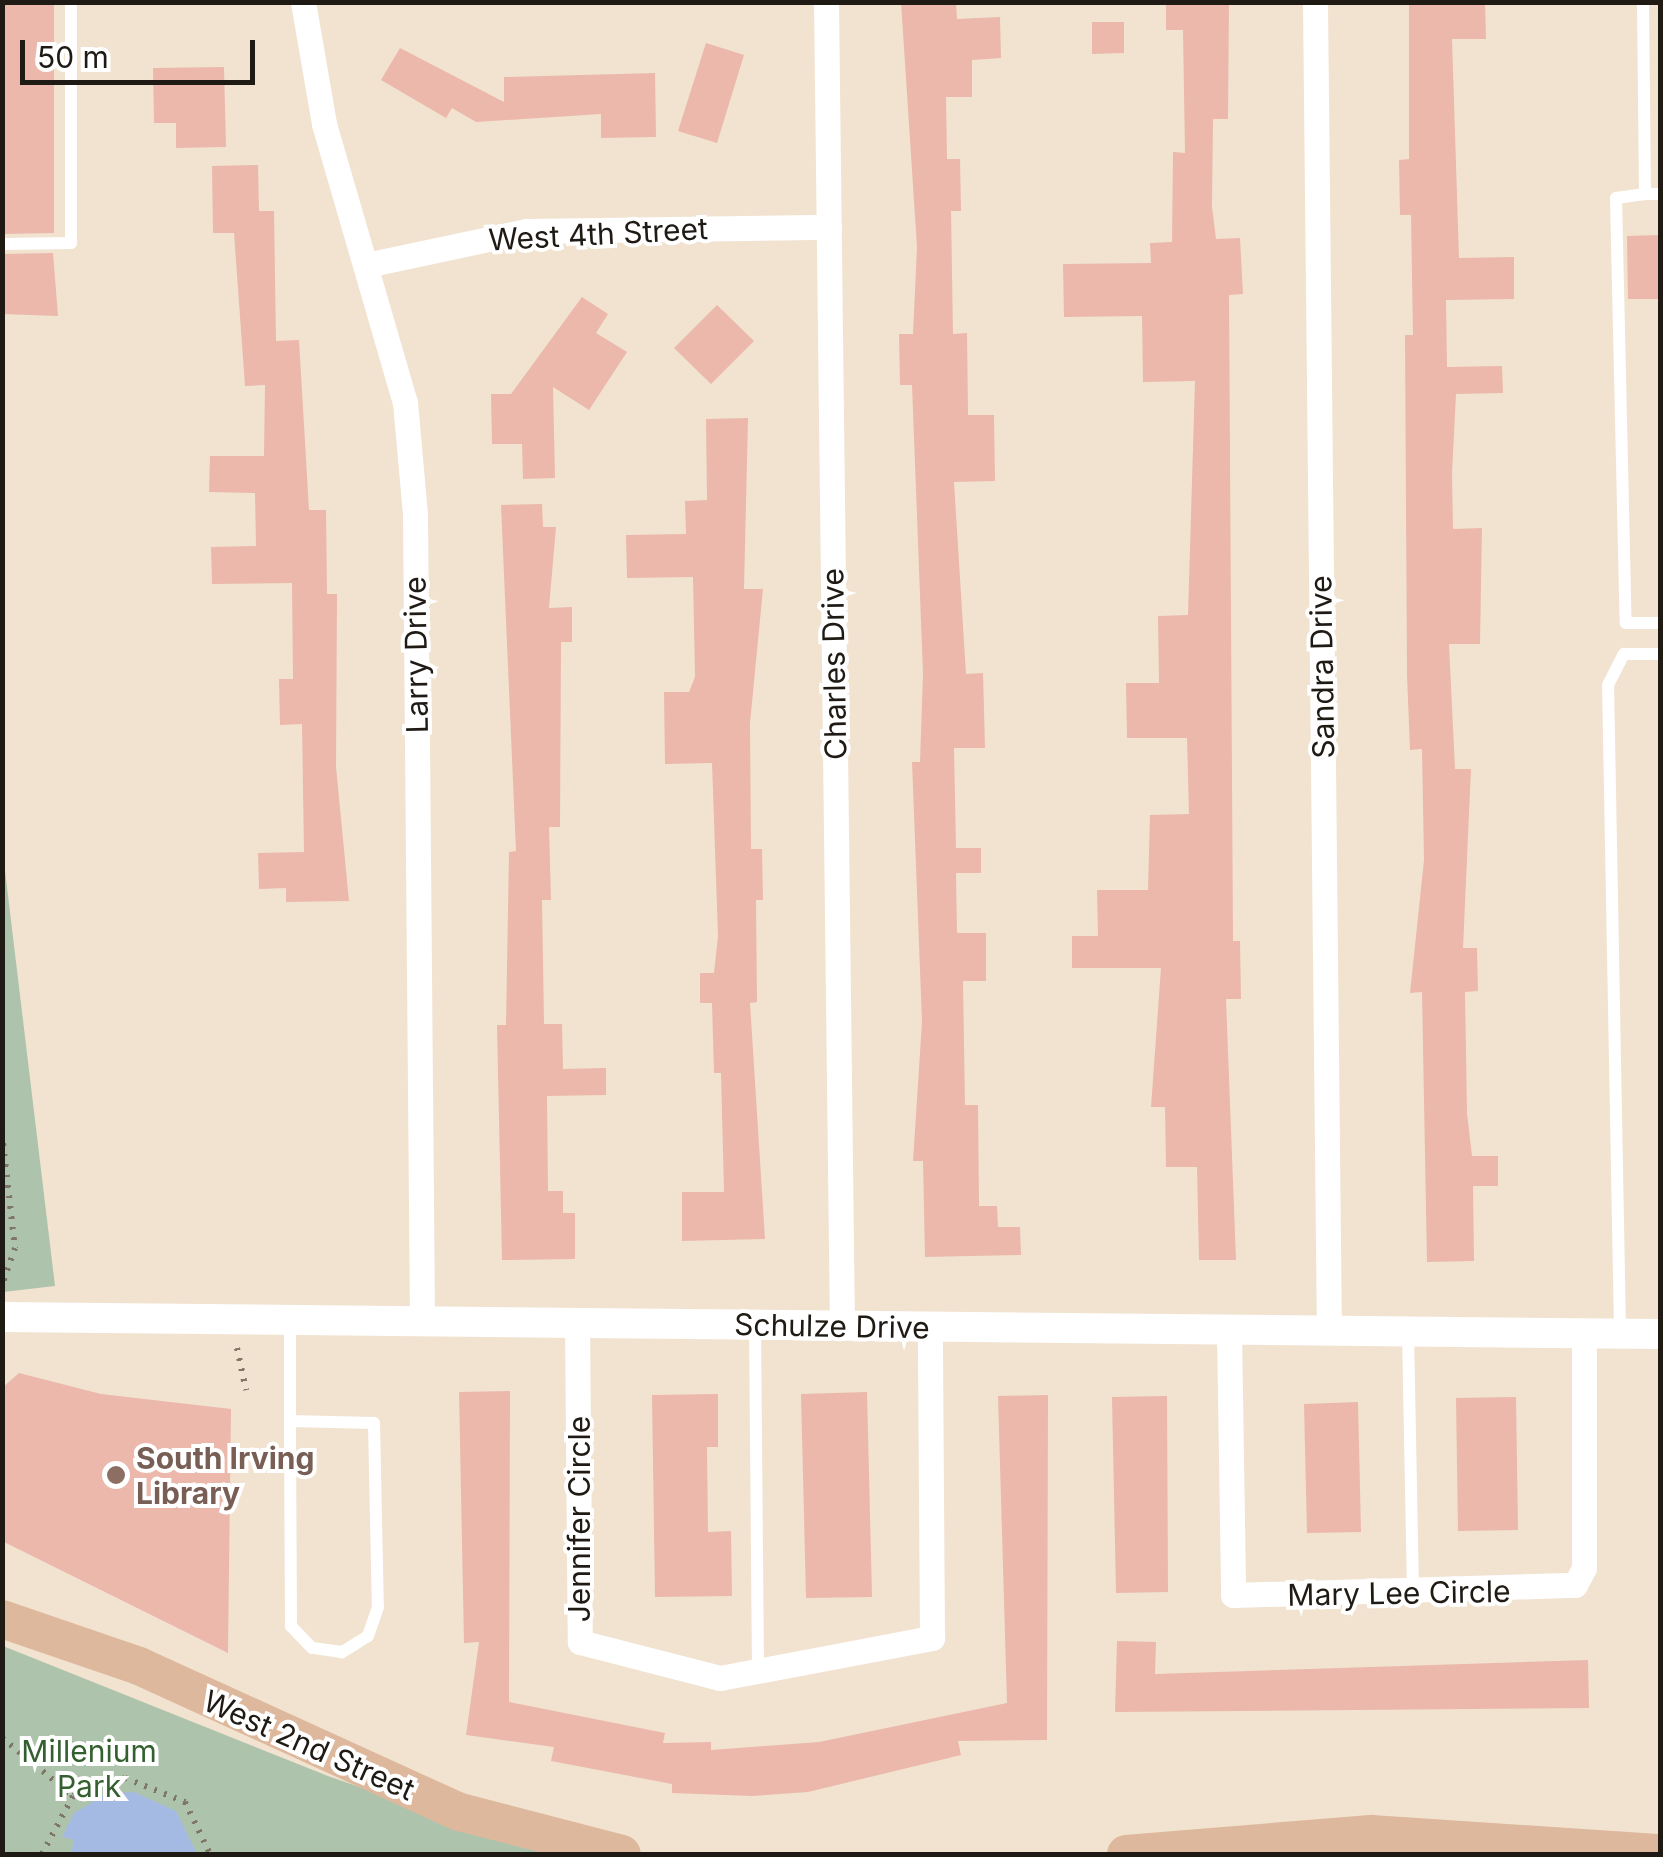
<!DOCTYPE html>
<html>
<head>
<meta charset="utf-8">
<style>
  body { margin:0 }
  #map { position:relative; width:1663px; height:1857px; overflow:hidden; background:#f1e3d0; font-family:Inter,sans-serif }
  div>[style] { position:absolute }
  [style*='--x'] { left:calc(var(--x)*1px); top:calc(var(--y)*1px); width:calc(var(--w)*1px); rotate:calc(var(--a)*1deg) }
  .green>* { inset:0; background:#aec3ab }
  .water>* { inset:0; background:#a4bae2 }
  .building>* { inset:0; background:#ebb8ab }
  .path>* { height:6px; margin-top:-3px; transform-origin:0; background:repeating-linear-gradient(90deg,#7f766a 0 2.5px,transparent 0 10.5px) }
  .service>* { height:12px; margin:-6px; padding:0 6px; transform-origin:6px; border-radius:6px; background:#fff }
  .minor>* { height:25px; margin:-12.5px; padding:0 12.5px; transform-origin:12.5px; border-radius:12.5px; background:#fff }
  .tertiary>* { height:30px; margin:-15px; padding:0 15px; transform-origin:15px; border-radius:15px; background:#fff }
  .primary>* { height:38px; margin:-19px; padding:0 19px; transform-origin:19px; border-radius:19px; background:#deb89d }
  .dots>* { width:28px; height:28px; translate:-50% -50%; box-sizing:border-box; border:5px solid #fff; border-radius:50% }
  span { translate:-50% -50%; white-space:nowrap; text-align:center; line-height:1.15; -webkit-text-stroke:8px #fff; paint-order:stroke }
  .street-label { font-size:30px; color:#1f1a14 }
  .education-label { font-size:30px; color:#785e54; font-weight:700 }
  .left { translate:0 -50%; text-align:left }
  .park-label { font-size:30px; color:#34602f }
  .frame { position:absolute; inset:0; border:5px solid #1f1a14; pointer-events:none }
  .scale { position:absolute; left:20px; top:40px; width:235px; height:45px; box-sizing:border-box; border:5px solid #1f1a14; border-top:0; padding-left:12px; font-size:30px; line-height:35px; white-space:nowrap; color:#1f1a14; -webkit-text-stroke:8px #fff; paint-order:stroke }
</style>
</head>
<body>
<div id="map">
  <div class="green">
    <i style="clip-path:polygon(3px 854px,55px 1286px,3px 1292px,2px 1292px)"></i>
    <i style="clip-path:polygon(3px 1646px,328px 1776px,551px 1854px,3px 1854px)"></i>
  </div>
  <div class="water">
    <i style="clip-path:polygon(134px 1792px,176px 1811px,197px 1854px,70px 1854px,74px 1840px,62px 1837px,74px 1813px,106px 1794px)"></i>
  </div>
  <div class="building">
    <i style="clip-path:polygon(2px 2px,54px 2px,54px 233px,2px 234px)"></i>
    <i style="clip-path:polygon(901px 2px,956px 2px,957px 19px,1000px 17px,1001px 58px,972px 60px,972px 97px,946px 97px,947px 159px,960px 159px,961px 211px,951px 211px,953px 334px,967px 333px,968px 415px,994px 415px,995px 481px,954px 482px,966px 674px,983px 673px,985px 748px,954px 748px,956px 848px,981px 848px,981px 873px,956px 873px,957px 933px,986px 933px,986px 981px,963px 981px,965px 1105px,978px 1105px,979px 1206px,997px 1206px,998px 1227px,1020px 1227px,1021px 1255px,925px 1257px,923px 1161px,913px 1161px,922px 1022px,912px 762px,920px 762px,923px 674px,912px 385px,900px 385px,899px 334px,913px 334px,917px 247px)"></i>
    <i style="clip-path:polygon(1166px 2px,1229px 2px,1228px 119px,1213px 119px,1212px 207px,1216px 239px,1240px 238px,1243px 294px,1229px 295px,1233px 941px,1240px 941px,1241px 999px,1226px 999px,1236px 1260px,1199px 1260px,1197px 1167px,1166px 1167px,1165px 1107px,1151px 1107px,1161px 968px,1072px 968px,1072px 936px,1098px 936px,1097px 890px,1148px 890px,1150px 815px,1189px 814px,1187px 738px,1127px 738px,1126px 683px,1159px 683px,1158px 616px,1188px 615px,1195px 381px,1143px 382px,1142px 316px,1064px 317px,1063px 264px,1151px 263px,1150px 243px,1172px 242px,1173px 152px,1185px 153px,1183px 30px,1166px 30px)"></i>
    <i style="clip-path:polygon(1409px 2px,1485px 2px,1486px 39px,1452px 39px,1459px 258px,1514px 257px,1514px 299px,1446px 300px,1447px 367px,1502px 366px,1503px 393px,1456px 394px,1452px 473px,1453px 529px,1482px 528px,1480px 644px,1449px 644px,1455px 769px,1471px 769px,1463px 948px,1477px 948px,1478px 991px,1465px 992px,1467px 1113px,1472px 1156px,1498px 1156px,1498px 1186px,1473px 1186px,1474px 1261px,1427px 1262px,1422px 992px,1410px 993px,1424px 860px,1422px 749px,1410px 750px,1407px 675px,1405px 335px,1413px 335px,1411px 215px,1400px 215px,1399px 160px,1409px 159px)"></i>
    <i style="clip-path:polygon(1092px 22px,1124px 22px,1124px 53px,1092px 54px)"></i>
    <i style="clip-path:polygon(706px 43px,744px 55px,717px 143px,678px 131px)"></i>
    <i style="clip-path:polygon(400px 48px,504px 102px,504px 77px,655px 73px,656px 137px,601px 138px,601px 114px,476px 122px,452px 108px,446px 118px,381px 80px)"></i>
    <i style="clip-path:polygon(224px 67px,226px 147px,176px 148px,176px 123px,154px 123px,153px 68px)"></i>
    <i style="clip-path:polygon(258px 165px,259px 211px,274px 211px,276px 341px,299px 340px,309px 510px,326px 510px,327px 594px,337px 594px,336px 767px,349px 901px,286px 902px,286px 888px,259px 889px,258px 853px,304px 852px,302px 724px,280px 725px,279px 679px,293px 679px,292px 583px,212px 584px,211px 547px,256px 546px,255px 493px,209px 492px,210px 456px,264px 456px,265px 385px,245px 386px,234px 233px,213px 233px,212px 166px)"></i>
    <i style="clip-path:polygon(1660px 235px,1660px 299px,1628px 299px,1627px 236px)"></i>
    <i style="clip-path:polygon(53px 253px,58px 316px,2px 314px,2px 254px)"></i>
    <i style="clip-path:polygon(582px 297px,608px 314px,596px 333px,627px 352px,589px 410px,553px 387px,555px 478px,523px 479px,522px 444px,492px 444px,491px 394px,511px 394px)"></i>
    <i style="clip-path:polygon(717px 305px,754px 341px,711px 384px,674px 348px)"></i>
    <i style="clip-path:polygon(748px 418px,744px 589px,763px 589px,750px 723px,751px 849px,762px 849px,763px 900px,756px 900px,757px 1002px,750px 1003px,765px 1239px,682px 1241px,682px 1192px,724px 1192px,721px 1073px,714px 1073px,712px 1003px,700px 1003px,700px 973px,714px 973px,718px 936px,712px 763px,665px 764px,664px 692px,689px 692px,695px 677px,693px 577px,627px 578px,626px 535px,686px 534px,685px 501px,707px 500px,706px 419px)"></i>
    <i style="clip-path:polygon(542px 504px,543px 527px,556px 527px,549px 608px,572px 607px,572px 642px,561px 642px,560px 827px,549px 827px,551px 900px,542px 900px,544px 1024px,562px 1024px,563px 1069px,606px 1068px,606px 1095px,547px 1096px,548px 1191px,563px 1191px,563px 1213px,575px 1213px,575px 1259px,502px 1260px,497px 1025px,506px 1025px,509px 852px,516px 851px,501px 505px)"></i>
    <i style="clip-path:polygon(19px 1373px,101px 1394px,231px 1409px,228px 1653px,2px 1541px,2px 1388px)"></i>
    <i style="clip-path:polygon(510px 1391px,509px 1702px,665px 1733px,663px 1743px,711px 1742px,711px 1750px,819px 1742px,1007px 1703px,998px 1396px,1048px 1395px,1047px 1740px,958px 1741px,961px 1755px,808px 1792px,752px 1796px,672px 1793px,672px 1784px,551px 1761px,554px 1747px,466px 1735px,479px 1642px,464px 1643px,459px 1392px)"></i>
    <i style="clip-path:polygon(867px 1392px,872px 1597px,806px 1598px,801px 1394px)"></i>
    <i style="clip-path:polygon(718px 1394px,718px 1447px,707px 1447px,708px 1532px,731px 1531px,732px 1596px,655px 1597px,652px 1395px)"></i>
    <i style="clip-path:polygon(1167px 1396px,1168px 1592px,1116px 1593px,1112px 1397px)"></i>
    <i style="clip-path:polygon(1516px 1397px,1518px 1530px,1458px 1531px,1456px 1398px)"></i>
    <i style="clip-path:polygon(1358px 1402px,1361px 1532px,1307px 1533px,1304px 1404px)"></i>
    <i style="clip-path:polygon(1117px 1641px,1156px 1642px,1155px 1674px,1588px 1660px,1589px 1708px,1115px 1712px)"></i>
  </div>
  <div class="path">
    <i style="--x:2;--y:1133;--w:116;--a:83.6"></i>
    <i style="--x:15;--y:1248;--w:39;--a:109"></i>
    <i style="--x:237;--y:1348;--w:43;--a:77.9"></i>
    <i style="--x:2;--y:1738;--w:92;--a:39.2"></i>
    <i style="--x:42;--y:1854;--w:66;--a:-61.9"></i>
    <i style="--x:73;--y:1796;--w:55;--a:-19.1"></i>
    <i style="--x:125;--y:1778;--w:65;--a:21.8"></i>
    <i style="--x:185;--y:1802;--w:58;--a:64.3"></i>
  </div>
  <div class="service">
    <i style="--x:1643;--y:2;--w:192;--a:89.4"></i>
    <i style="--x:1645;--y:194;--w:15;--a:0"></i>
    <i style="--x:1645;--y:194;--w:29;--a:172"></i>
    <i style="--x:1616;--y:198;--w:425;--a:88.7"></i>
    <i style="--x:1626;--y:623;--w:34;--a:0"></i>
    <i style="--x:2;--y:244;--w:69;--a:-0.8"></i>
    <i style="--x:71;--y:243;--w:241;--a:-90"></i>
    <i style="--x:755;--y:1325;--w:348;--a:89.5"></i>
    <i style="--x:1620;--y:1331;--w:646;--a:-91.06"></i>
    <i style="--x:1608;--y:685;--w:35;--a:-63"></i>
    <i style="--x:1624;--y:654;--w:36;--a:0"></i>
    <i style="--x:1408;--y:1332;--w:259;--a:88.9"></i>
    <i style="--x:290;--y:1421;--w:84;--a:1.4"></i>
    <i style="--x:374;--y:1423;--w:184;--a:88.8"></i>
    <i style="--x:378;--y:1607;--w:31;--a:109"></i>
    <i style="--x:368;--y:1636;--w:31;--a:148"></i>
    <i style="--x:342;--y:1652;--w:30;--a:-172"></i>
    <i style="--x:312;--y:1648;--w:30;--a:-134"></i>
    <i style="--x:291;--y:1626;--w:205;--a:-90.3"></i>
    <i style="--x:290;--y:1421;--w:101;--a:-90"></i>
  </div>
  <div class="minor">
    <i style="--x:303;--y:2;--w:124;--a:80.2"></i>
    <i style="--x:324;--y:124;--w:290;--a:73.8"></i>
    <i style="--x:405;--y:402;--w:113;--a:84.9"></i>
    <i style="--x:415;--y:515;--w:806;--a:89.5"></i>
    <i style="--x:826;--y:2;--w:1324;--a:89.31"></i>
    <i style="--x:1315;--y:2;--w:1329;--a:89.4"></i>
    <i style="--x:371;--y:264;--w:158;--a:-12"></i>
    <i style="--x:526;--y:231;--w:303;--a:-0.8"></i>
    <i style="--x:577;--y:1323;--w:319;--a:89.5"></i>
    <i style="--x:580;--y:1642;--w:145;--a:14.4"></i>
    <i style="--x:720;--y:1678;--w:216;--a:-10.7"></i>
    <i style="--x:932;--y:1638;--w:311;--a:-90.4"></i>
    <i style="--x:1229;--y:1330;--w:265;--a:89.1"></i>
    <i style="--x:1233;--y:1595;--w:342;--a:-1.7"></i>
    <i style="--x:1575;--y:1585;--w:19;--a:-62"></i>
    <i style="--x:1584;--y:1568;--w:234;--a:-90"></i>
  </div>
  <div class="tertiary">
    <i style="--x:2;--y:1317;--w:1658;--a:0.59"></i>
  </div>
  <div class="primary">
    <i style="--x:2;--y:1619;--w:145;--a:18.9"></i>
    <i style="--x:139;--y:1666;--w:353;--a:24.5"></i>
    <i style="--x:460;--y:1812;--w:167;--a:14.5"></i>
    <i style="--x:1126;--y:1854;--w:246;--a:-4.7"></i>
    <i style="--x:1371;--y:1834;--w:290;--a:3.8"></i>
  </div>
  <div class="dots">
    <i style="left:116px;top:1475px;background:#8d6e63"></i>
  </div>
  <div class="street-label">
    <span style="left:598px;top:234px;rotate:-3deg">West 4th Street</span>
    <span style="left:416px;top:655px;rotate:-91deg">Larry Drive</span>
    <span style="left:834px;top:664px;rotate:-91deg">Charles Drive</span>
    <span style="left:1322px;top:667px;rotate:-91deg">Sandra Drive</span>
    <span style="left:832px;top:1326px;rotate:1deg">Schulze Drive</span>
    <span style="left:579px;top:1519px;rotate:-90deg">Jennifer Circle</span>
    <span style="left:1399px;top:1593px;rotate:-1deg">Mary Lee Circle</span>
    <span style="left:309px;top:1745px;rotate:24deg">West 2nd Street</span>
  </div>
  <div class="education-label">
    <span class="left" style="left:136px;top:1475px">South Irving<br>Library</span>
  </div>
  <div class="park-label">
    <span style="left:89px;top:1768px">Millenium<br>Park</span>
  </div>
  <div class="frame"></div>
  <div class="scale">50 m</div>
</div>
</body>
</html>
